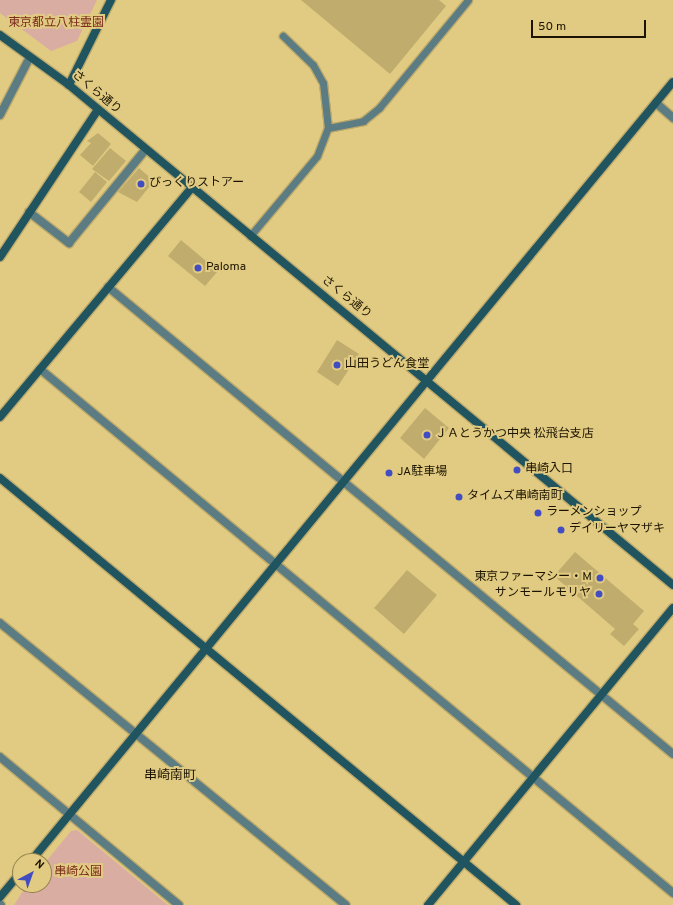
<!DOCTYPE html>
<html>
<head>
<meta charset="utf-8">
<style>
  body { margin:0 }
  #map { position:relative; width:673px; height:905px; overflow:hidden; background:#e1cb82; font-family:Overpass,"Noto Sans JP",sans-serif }
  div>[style] { position:absolute }
  [style*='--x'] { left:calc(var(--x)*1px); top:calc(var(--y)*1px); width:calc(var(--w)*1px); rotate:calc(var(--a)*1deg) }
  .green>* { inset:0; background:#daada3 }
  .building>* { inset:0; background:#c0ad6d }
  .roads { filter:drop-shadow(1px 0 #beaa6b) drop-shadow(-1px 0 #beaa6b) drop-shadow(0 1px #beaa6b) drop-shadow(0 -1px #beaa6b) }
  .lane>* { height:7px; margin:-3.5px; padding:0 3.5px; transform-origin:3.5px; border-radius:3.5px; background:#5b7c83 }
  .street>* { height:8px; margin:-4px; padding:0 4px; transform-origin:4px; border-radius:4px; background:#5b7c83 }
  .secondary>* { height:8px; margin:-4px; padding:0 4px; transform-origin:4px; border-radius:4px; background:#205560 }
  .dots>* { width:11px; height:11px; translate:-50% -50%; box-sizing:border-box; border:2px solid #e1cb82; border-radius:50% }
  span { translate:-50% -50%; white-space:nowrap; text-align:center; line-height:1.15; -webkit-text-stroke:4px #e1cb82; paint-order:stroke }
  .park-label { font-size:12px; color:#7c2c1c }
  .street-label { font-size:12px; color:#1c1400 }
  .poi-label { font-size:12px; color:#1c1400 }
  .left { translate:0 -50%; text-align:left }
  .right { translate:-100% -50%; text-align:right }
  .neighbourhood-label { font-size:13px; color:#1c1400 }
  .north { position:absolute; left:12px; top:853px; width:40px; height:40px; box-sizing:border-box; background:#e1cb82; border:1px solid #92824e; border-radius:50%; rotate:41deg; font-size:11px; font-weight:700; line-height:16px; text-align:center; color:#1c1400 }
  .north::after { content:''; display:block; margin:auto; width:14px; height:18px; background:#414dc1; clip-path:polygon(50% 0,100% 100%,50% 72%,0 100%) }
  .scale { position:absolute; left:531px; top:20px; width:115px; height:18px; box-sizing:border-box; border:2px solid #1c1400; border-top:0; padding-left:5px; font-size:12px; line-height:14px; white-space:nowrap; color:#1c1400; -webkit-text-stroke:3px #e1cb82; paint-order:stroke }
</style>
</head>
<body>
<div id="map">
  <div class="green">
    <i style="clip-path:polygon(0 0,97px 0,77px 41px,51px 51px,0 13px)"></i>
    <i style="clip-path:polygon(77px 830px,168px 905px,14px 905px,27px 885px,44px 885px,44px 864px,71px 831px)"></i>
  </div>
  <div class="building">
    <i style="clip-path:polygon(301px 0,439px 0,446px 6px,390px 74px)"></i>
    <i style="clip-path:polygon(98px 133px,111px 144px,93px 166px,80px 155px,91px 143px,87px 141px)"></i>
    <i style="clip-path:polygon(110px 148px,126px 161px,109px 181px,92px 169px)"></i>
    <i style="clip-path:polygon(139px 168px,154px 181px,137px 202px,118px 192px)"></i>
    <i style="clip-path:polygon(95px 172px,107px 182px,91px 202px,79px 192px)"></i>
    <i style="clip-path:polygon(181px 240px,218px 271px,205px 286px,168px 256px)"></i>
    <i style="clip-path:polygon(337px 340px,359px 354px,338px 386px,317px 372px)"></i>
    <i style="clip-path:polygon(425px 408px,449px 428px,424px 459px,400px 438px)"></i>
    <i style="clip-path:polygon(575px 552px,644px 611px,633px 624px,639px 629px,624px 646px,610px 634px,615px 629px,554px 576px)"></i>
    <i style="clip-path:polygon(407px 570px,437px 595px,404px 634px,374px 608px)"></i>
  </div>
  <div class="roads">
    <div class="lane">
      <i style="--x:328;--y:128;--w:36;--a:-11"></i>
      <i style="--x:363;--y:121;--w:21;--a:-39"></i>
      <i style="--x:379;--y:108;--w:140;--a:-50.5"></i>
      <i style="--x:250;--y:236;--w:104;--a:-50.1"></i>
      <i style="--x:317;--y:156;--w:30;--a:-69"></i>
      <i style="--x:328;--y:128;--w:45;--a:-96.3"></i>
      <i style="--x:323;--y:83;--w:21;--a:-119"></i>
      <i style="--x:313;--y:65;--w:42;--a:-136"></i>
    </div>
    <div class="street">
      <i style="--x:656;--y:103;--w:23;--a:41"></i>
      <i style="--x:0;--y:115;--w:65;--a:-62.7"></i>
      <i style="--x:29;--y:212;--w:51;--a:37.8"></i>
      <i style="--x:69;--y:243;--w:120;--a:-50.7"></i>
      <i style="--x:108;--y:287;--w:733;--a:39.58"></i>
      <i style="--x:40;--y:369;--w:822;--a:39.62"></i>
      <i style="--x:0;--y:623;--w:446;--a:39.2"></i>
      <i style="--x:0;--y:757;--w:232;--a:39.6"></i>
      <i style="--x:0;--y:904;--w:1;--a:45"></i>
    </div>
    <div class="secondary">
      <i style="--x:0;--y:35;--w:85;--a:35.9"></i>
      <i style="--x:69;--y:85;--w:784;--a:39.62"></i>
      <i style="--x:69;--y:85;--w:95;--a:-63.7"></i>
      <i style="--x:0;--y:257;--w:175;--a:-56.4"></i>
      <i style="--x:0;--y:417;--w:300;--a:-50.1"></i>
      <i style="--x:0;--y:478;--w:670;--a:39.61"></i>
      <i style="--x:31;--y:861;--w:1009;--a:-50.51"></i>
      <i style="--x:0;--y:897;--w:31;--a:-50"></i>
      <i style="--x:428;--y:905;--w:385;--a:-50.5"></i>
    </div>
  </div>
  <div class="dots">
    <i style="left:141px;top:184px;background:#414dc1"></i>
    <i style="left:198px;top:268px;background:#414dc1"></i>
    <i style="left:337px;top:365px;background:#414dc1"></i>
    <i style="left:427px;top:435px;background:#414dc1"></i>
    <i style="left:517px;top:470px;background:#414dc1"></i>
    <i style="left:389px;top:473px;background:#414dc1"></i>
    <i style="left:459px;top:497px;background:#414dc1"></i>
    <i style="left:538px;top:513px;background:#414dc1"></i>
    <i style="left:561px;top:530px;background:#414dc1"></i>
    <i style="left:600px;top:578px;background:#414dc1"></i>
    <i style="left:599px;top:594px;background:#414dc1"></i>
  </div>
  <div class="park-label">
    <span style="left:56px;top:24px">東京都立八柱霊園</span>
    <span style="left:78px;top:873px">串崎公園</span>
  </div>
  <div class="street-label">
    <span style="left:96px;top:93px;rotate:40deg">さくら通り</span>
    <span style="left:346px;top:298px;rotate:39deg">さくら通り</span>
  </div>
  <div class="poi-label">
    <span class="left" style="left:149px;top:184px">びっくりストアー</span>
    <span class="left" style="left:206px;top:268px">Paloma</span>
    <span class="left" style="left:345px;top:365px">山田うどん食堂</span>
    <span class="left" style="left:435px;top:435px">ＪＡとうかつ中央 松飛台支店</span>
    <span class="left" style="left:525px;top:470px">串崎入口</span>
    <span class="left" style="left:397px;top:473px">JA駐車場</span>
    <span class="left" style="left:467px;top:497px">タイムズ串崎南町</span>
    <span class="left" style="left:546px;top:513px">ラーメンショップ</span>
    <span class="left" style="left:569px;top:530px">デイリーヤマザキ</span>
    <span class="right" style="left:592px;top:578px">東京ファーマシー・M</span>
    <span class="right" style="left:591px;top:594px">サンモールモリヤ</span>
  </div>
  <div class="neighbourhood-label">
    <span style="left:170px;top:776px">串崎南町</span>
  </div>
  <div class="north">N</div>
  <div class="scale">50 m</div>
</div>
</body>
</html>
